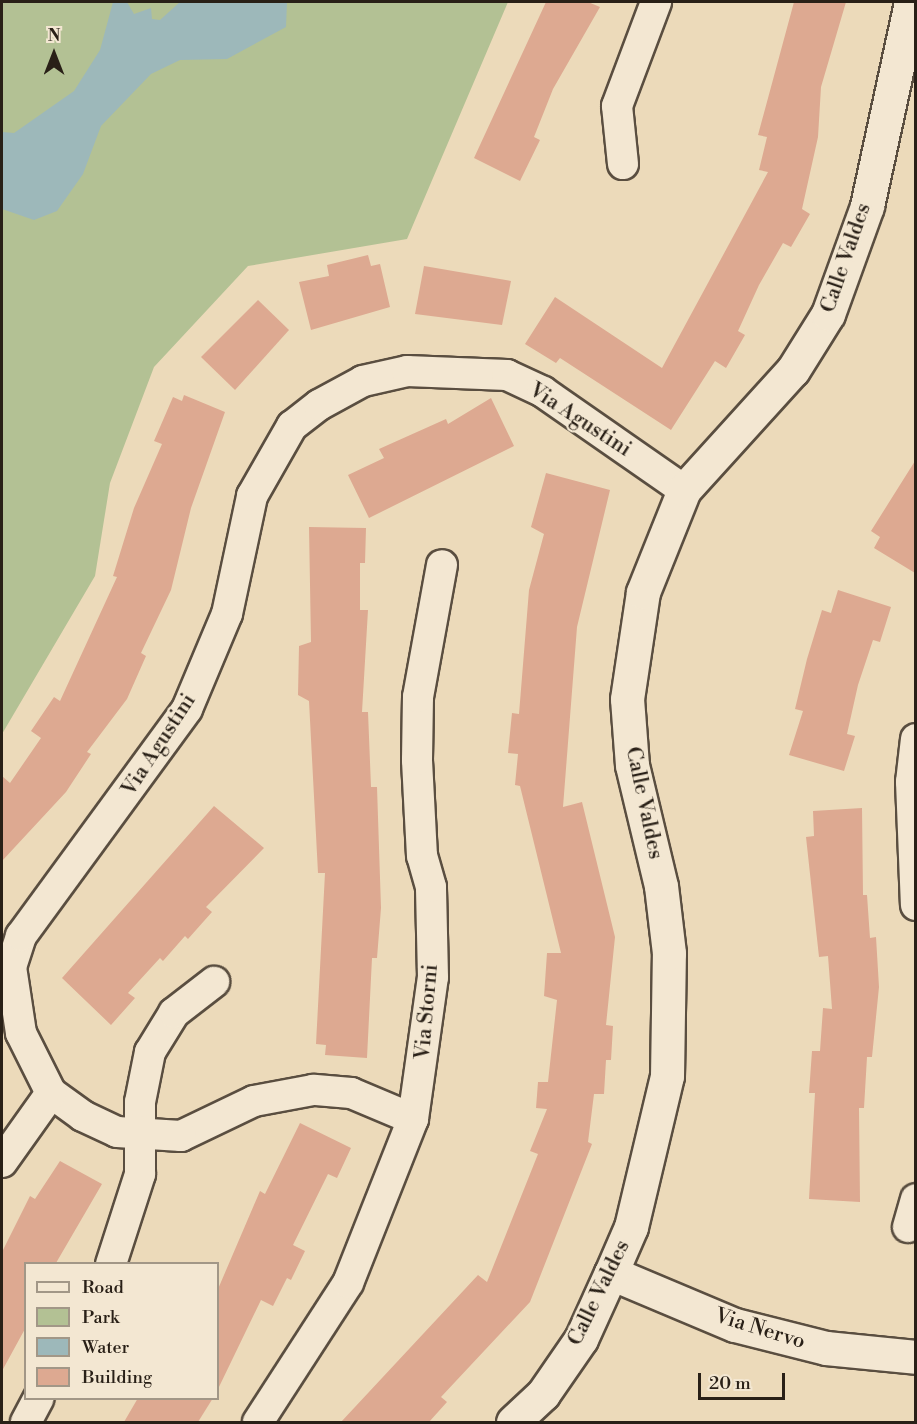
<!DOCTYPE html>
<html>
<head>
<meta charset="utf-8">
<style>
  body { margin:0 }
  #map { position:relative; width:917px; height:1424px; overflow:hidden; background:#ecdaba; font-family:"Libre Bodoni",serif }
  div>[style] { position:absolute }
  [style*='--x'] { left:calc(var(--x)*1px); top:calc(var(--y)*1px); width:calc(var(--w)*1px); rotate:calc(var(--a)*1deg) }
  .green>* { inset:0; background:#b3c194 }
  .water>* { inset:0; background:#9db8ba }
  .building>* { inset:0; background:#dda991 }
  .roads { filter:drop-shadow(2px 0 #5a4e40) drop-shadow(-2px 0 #5a4e40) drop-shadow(0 2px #5a4e40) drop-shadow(0 -2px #5a4e40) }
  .minor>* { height:30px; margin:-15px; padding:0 15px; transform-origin:15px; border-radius:15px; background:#f3e7d2 }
  .tertiary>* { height:33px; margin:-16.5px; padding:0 16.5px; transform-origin:16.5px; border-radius:16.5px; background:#f3e7d2 }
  span { translate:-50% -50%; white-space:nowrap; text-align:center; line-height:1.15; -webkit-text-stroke:4.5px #f3e7d2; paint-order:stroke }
  .street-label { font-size:21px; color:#292017 }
  .frame { position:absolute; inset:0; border:3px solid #292017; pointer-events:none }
  .legend { position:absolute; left:24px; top:1262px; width:195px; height:138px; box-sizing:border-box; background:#f3e7d2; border:2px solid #a29787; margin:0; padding:8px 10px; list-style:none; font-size:18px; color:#292017 }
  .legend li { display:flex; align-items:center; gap:12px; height:30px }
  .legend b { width:30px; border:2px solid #a29787 }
  .north { position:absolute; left:24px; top:24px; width:60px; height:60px; -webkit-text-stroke:4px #f3e7d2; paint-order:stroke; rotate:0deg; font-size:16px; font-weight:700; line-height:24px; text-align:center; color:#292017 }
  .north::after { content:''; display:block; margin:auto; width:21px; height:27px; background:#292017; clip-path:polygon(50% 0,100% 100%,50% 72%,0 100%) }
  .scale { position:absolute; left:698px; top:1373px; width:87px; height:27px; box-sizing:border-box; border:3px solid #292017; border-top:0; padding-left:8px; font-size:18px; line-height:21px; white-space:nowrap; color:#292017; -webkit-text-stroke:4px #f3e7d2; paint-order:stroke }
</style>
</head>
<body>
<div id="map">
  <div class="green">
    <i style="clip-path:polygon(2px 2px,508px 2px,407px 239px,248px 266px,154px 367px,110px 483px,95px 576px,2px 734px)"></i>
  </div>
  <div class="water">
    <i style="clip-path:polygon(113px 2px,127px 2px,134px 14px,151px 8px,152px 19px,160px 20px,180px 2px,287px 2px,286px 27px,227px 59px,180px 60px,151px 74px,101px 126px,83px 174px,57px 211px,34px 220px,2px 209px,2px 132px,14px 133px,74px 91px,100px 50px)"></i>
  </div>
  <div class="building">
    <i style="clip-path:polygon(546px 2px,588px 2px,600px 7px,553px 89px,534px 137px,540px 140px,520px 181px,474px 158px)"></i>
    <i style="clip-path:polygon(794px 2px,846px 2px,821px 87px,818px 137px,802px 209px,810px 214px,791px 247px,783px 243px,759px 285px,738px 331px,745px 335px,726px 368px,715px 361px,671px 430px,560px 358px,556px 363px,525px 344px,555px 297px,662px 368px,768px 172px,759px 170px,767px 137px,758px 135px)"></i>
    <i style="clip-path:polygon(368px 255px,371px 266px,380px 264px,390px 307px,311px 330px,299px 282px,329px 276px,327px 265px)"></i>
    <i style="clip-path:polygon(424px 266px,511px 281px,502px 325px,415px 314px)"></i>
    <i style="clip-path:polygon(258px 300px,289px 330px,235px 390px,201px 357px)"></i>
    <i style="clip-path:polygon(184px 395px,225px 412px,191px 508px,171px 590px,141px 653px,146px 656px,127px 699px,87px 752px,91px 754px,66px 792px,2px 861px,2px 776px,10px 783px,41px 738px,31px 731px,54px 697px,60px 701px,117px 577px,113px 576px,134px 508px,162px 444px,154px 441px,173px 397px,182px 401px)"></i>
    <i style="clip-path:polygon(491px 398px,514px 446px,369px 518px,348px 475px,384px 458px,379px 449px,446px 419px,448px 424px)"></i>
    <i style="clip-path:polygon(915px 461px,915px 573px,874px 548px,880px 537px,871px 531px)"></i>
    <i style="clip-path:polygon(546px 473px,610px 490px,577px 627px,563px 807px,582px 802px,615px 937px,606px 1025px,613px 1026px,611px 1060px,606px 1060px,604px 1094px,594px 1094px,588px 1142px,592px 1144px,530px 1302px,441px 1397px,447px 1402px,429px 1422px,341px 1422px,478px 1275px,487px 1282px,538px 1154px,530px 1151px,547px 1109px,536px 1108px,538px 1082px,548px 1082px,557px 1000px,544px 996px,547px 953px,561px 953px,520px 786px,515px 785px,518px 754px,508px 753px,512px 713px,519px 714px,529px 590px,544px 534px,531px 527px)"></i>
    <i style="clip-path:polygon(309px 527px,366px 528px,365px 563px,360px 563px,360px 610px,368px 610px,362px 712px,368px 712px,371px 787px,377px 787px,381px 908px,377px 958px,372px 958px,367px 1058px,325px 1055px,326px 1045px,316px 1044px,325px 873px,318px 873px,309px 701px,298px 695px,299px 646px,311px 642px)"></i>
    <i style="clip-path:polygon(838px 590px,891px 607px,880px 642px,873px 640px,858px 685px,847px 734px,855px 736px,844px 771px,789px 755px,803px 711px,795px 709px,807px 659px,822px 610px,831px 613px)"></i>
    <i style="clip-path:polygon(214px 806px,264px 848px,206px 907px,212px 912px,188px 939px,185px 936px,163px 961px,160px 958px,128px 993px,135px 998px,111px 1025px,62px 978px)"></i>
    <i style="clip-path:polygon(862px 808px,863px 895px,867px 895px,870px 938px,876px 937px,879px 987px,872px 1057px,867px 1057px,864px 1108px,859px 1108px,860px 1202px,809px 1199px,815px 1093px,809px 1093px,812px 1051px,820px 1051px,823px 1008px,832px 1009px,828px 956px,819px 957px,806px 837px,814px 836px,813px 811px)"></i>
    <i style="clip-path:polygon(300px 1123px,351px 1148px,337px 1178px,328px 1174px,293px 1245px,305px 1251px,291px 1280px,287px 1278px,273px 1306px,261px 1300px,218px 1389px,218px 1289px,260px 1191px,265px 1194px)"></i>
    <i style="clip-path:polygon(60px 1161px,102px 1184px,56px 1263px,26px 1263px,26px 1327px,2px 1371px,2px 1252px,30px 1196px,35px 1199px)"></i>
    <i style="clip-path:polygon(138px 1398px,213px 1398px,198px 1422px,124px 1422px)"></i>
  </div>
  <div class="roads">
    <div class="minor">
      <i style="--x:623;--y:164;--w:58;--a:-95.9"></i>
      <i style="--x:617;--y:106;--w:111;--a:-69.4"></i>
      <i style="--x:916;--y:739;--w:43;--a:96.6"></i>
      <i style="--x:911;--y:782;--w:123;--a:87.7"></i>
      <i style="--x:413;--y:1119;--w:67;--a:-157.2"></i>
      <i style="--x:351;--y:1093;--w:38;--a:-175"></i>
      <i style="--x:313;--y:1090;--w:60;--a:169.4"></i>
      <i style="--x:254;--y:1101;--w:81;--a:154.4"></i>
      <i style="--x:181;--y:1136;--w:64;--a:-176.4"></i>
      <i style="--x:117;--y:1132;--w:38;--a:-155"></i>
      <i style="--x:83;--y:1116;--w:39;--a:-144"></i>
      <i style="--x:51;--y:1093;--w:67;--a:-116.6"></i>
      <i style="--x:21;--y:1033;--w:67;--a:-98.6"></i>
      <i style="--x:11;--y:967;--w:33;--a:-72"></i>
      <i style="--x:21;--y:936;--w:281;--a:-53.8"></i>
      <i style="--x:187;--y:709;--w:103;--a:-67.2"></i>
      <i style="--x:227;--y:614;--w:121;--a:-78"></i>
      <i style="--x:252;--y:496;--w:81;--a:-60.3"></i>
      <i style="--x:292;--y:426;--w:34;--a:-38"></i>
      <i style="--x:319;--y:405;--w:50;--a:-28.6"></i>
      <i style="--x:363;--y:381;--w:45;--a:-12.8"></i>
      <i style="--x:407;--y:371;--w:100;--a:2.3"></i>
      <i style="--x:507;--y:375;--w:40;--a:25"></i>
      <i style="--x:543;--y:392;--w:172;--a:34.8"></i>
      <i style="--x:2;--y:1162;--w:85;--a:-54.6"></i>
      <i style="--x:908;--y:1227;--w:29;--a:-74"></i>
      <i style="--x:111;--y:1264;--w:95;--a:-72.1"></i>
      <i style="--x:140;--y:1174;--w:72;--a:-90"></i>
      <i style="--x:140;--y:1102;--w:51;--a:-78.7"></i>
      <i style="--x:150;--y:1052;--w:46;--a:-58.4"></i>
      <i style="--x:174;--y:1013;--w:51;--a:-37.8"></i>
      <i style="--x:26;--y:1422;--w:27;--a:-62"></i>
      <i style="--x:258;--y:1422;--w:166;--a:-57.1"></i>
      <i style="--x:348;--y:1283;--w:176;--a:-68.4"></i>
      <i style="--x:413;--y:1119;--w:143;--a:-82"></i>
      <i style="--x:433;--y:977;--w:90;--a:-91.3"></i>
      <i style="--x:431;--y:887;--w:32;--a:-106"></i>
      <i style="--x:422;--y:856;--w:96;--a:-93"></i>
      <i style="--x:417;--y:760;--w:63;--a:-89.1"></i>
      <i style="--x:418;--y:697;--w:134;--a:-79.7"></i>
    </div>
    <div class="tertiary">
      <i style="--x:611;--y:1273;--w:134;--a:22.8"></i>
      <i style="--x:735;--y:1325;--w:94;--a:14.2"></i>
      <i style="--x:826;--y:1348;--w:90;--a:5.7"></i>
      <i style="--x:513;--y:1422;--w:41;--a:-43"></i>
      <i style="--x:543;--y:1394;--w:67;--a:-55.4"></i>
      <i style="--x:581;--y:1339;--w:72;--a:-65.6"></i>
      <i style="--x:611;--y:1273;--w:50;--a:-66.5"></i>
      <i style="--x:631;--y:1227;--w:155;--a:-76.6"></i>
      <i style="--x:667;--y:1076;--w:123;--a:-89.1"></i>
      <i style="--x:669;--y:953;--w:67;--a:-96.8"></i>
      <i style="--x:661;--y:886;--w:124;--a:-103.5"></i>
      <i style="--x:632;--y:765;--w:66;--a:-94.3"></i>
      <i style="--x:627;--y:699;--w:108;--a:-81.5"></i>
      <i style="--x:643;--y:592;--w:110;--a:-68.1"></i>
      <i style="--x:684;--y:490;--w:162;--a:-47.8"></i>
      <i style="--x:793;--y:370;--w:66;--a:-58"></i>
      <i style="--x:828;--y:314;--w:115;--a:-70.1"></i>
      <i style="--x:867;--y:206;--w:209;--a:-77.8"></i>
    </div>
  </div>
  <div class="street-label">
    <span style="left:846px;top:258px;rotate:-71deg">Calle Valdes</span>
    <span style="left:580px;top:420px;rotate:33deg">Via Agustini</span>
    <span style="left:159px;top:745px;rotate:-57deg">Via Agustini</span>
    <span style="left:644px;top:803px;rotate:78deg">Calle Valdes</span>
    <span style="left:427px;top:1012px;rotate:-85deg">Via Storni</span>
    <span style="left:599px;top:1293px;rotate:-64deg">Calle Valdes</span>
    <span style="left:760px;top:1329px;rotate:17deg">Via Nervo</span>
  </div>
  <div class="frame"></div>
  <ul class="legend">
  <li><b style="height:8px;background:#f3e7d2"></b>Road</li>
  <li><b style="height:16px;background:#b3c194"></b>Park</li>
  <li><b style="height:16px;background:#9db8ba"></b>Water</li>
  <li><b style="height:16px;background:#dda991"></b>Building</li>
  </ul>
  <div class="north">N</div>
  <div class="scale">20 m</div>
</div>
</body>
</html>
